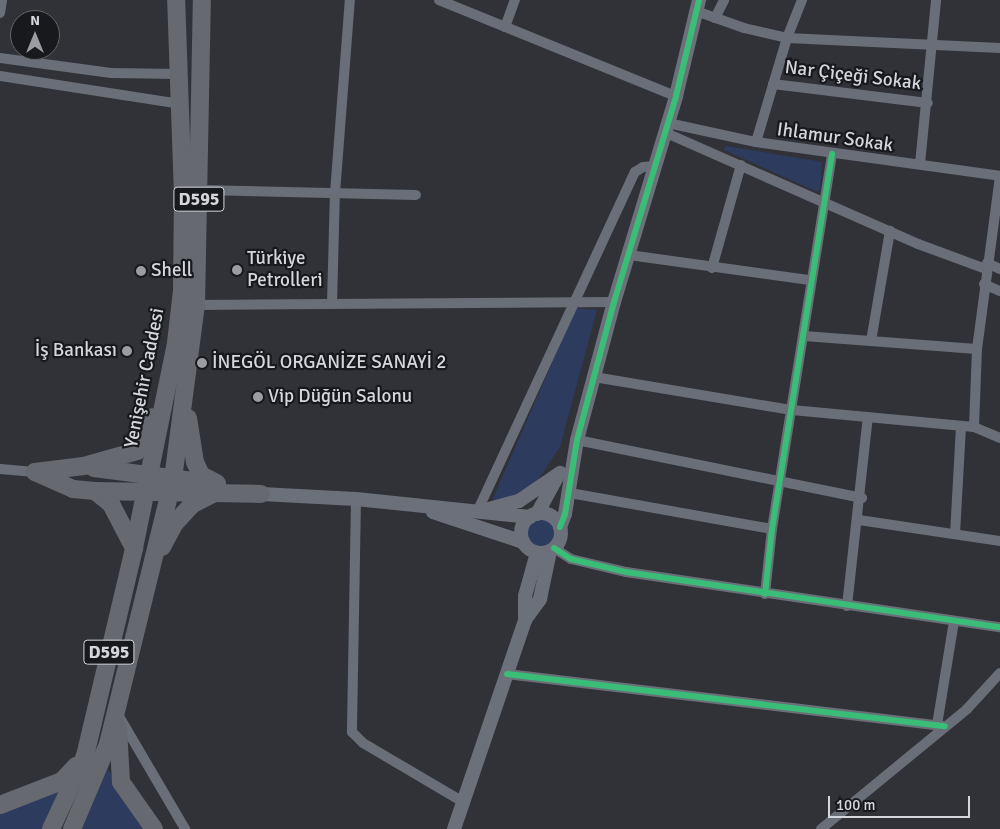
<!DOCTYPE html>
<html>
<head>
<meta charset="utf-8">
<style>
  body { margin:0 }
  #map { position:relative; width:1000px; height:829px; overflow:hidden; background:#303237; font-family:Signika,sans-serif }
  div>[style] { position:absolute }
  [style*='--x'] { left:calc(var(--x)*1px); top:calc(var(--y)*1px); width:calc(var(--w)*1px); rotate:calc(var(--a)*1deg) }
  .green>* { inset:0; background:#2d3c5e }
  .round { border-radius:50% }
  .street>* { height:10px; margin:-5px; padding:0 5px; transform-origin:5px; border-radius:5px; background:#6a6e78 }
  .secondary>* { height:14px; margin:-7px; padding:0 7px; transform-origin:7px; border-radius:7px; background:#6c707a }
  .secondary>.ring { margin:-7px; padding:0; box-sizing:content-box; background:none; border:14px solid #6c707a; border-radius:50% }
  .highway>* { height:18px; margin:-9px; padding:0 9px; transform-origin:9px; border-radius:9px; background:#676970 }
  .cycleway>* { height:6px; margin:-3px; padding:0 3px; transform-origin:3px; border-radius:3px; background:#3abd76 }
  .dots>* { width:14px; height:14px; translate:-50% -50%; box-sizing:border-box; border:2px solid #17191d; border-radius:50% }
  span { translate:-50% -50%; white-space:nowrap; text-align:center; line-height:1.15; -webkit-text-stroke:4.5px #17191d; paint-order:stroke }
  .shield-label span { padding:1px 4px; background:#17191d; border:1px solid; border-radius:4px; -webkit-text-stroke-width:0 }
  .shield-label { font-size:18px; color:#d4d6dc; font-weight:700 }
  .street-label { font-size:19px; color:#d4d6dc }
  .poi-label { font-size:19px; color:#d4d6dc }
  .left { translate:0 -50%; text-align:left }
  .right { translate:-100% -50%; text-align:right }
  .north { position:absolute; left:10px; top:10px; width:50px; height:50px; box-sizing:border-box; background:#17191d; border:1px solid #636569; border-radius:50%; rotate:0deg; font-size:14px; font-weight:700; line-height:20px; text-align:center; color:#d4d6dc }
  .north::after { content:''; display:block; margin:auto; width:18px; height:22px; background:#9b9da2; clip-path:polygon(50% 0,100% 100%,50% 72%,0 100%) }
  .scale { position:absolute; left:828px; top:796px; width:142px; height:22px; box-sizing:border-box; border:2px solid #d4d6dc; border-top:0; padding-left:6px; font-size:15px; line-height:18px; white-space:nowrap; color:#d4d6dc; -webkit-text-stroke:4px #17191d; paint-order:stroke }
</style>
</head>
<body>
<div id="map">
  <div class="green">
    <i style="clip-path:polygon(726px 146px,822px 162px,820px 190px,818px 192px,724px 150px)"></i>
    <i style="clip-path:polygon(576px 308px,597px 310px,560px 447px,536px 483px,520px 495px,494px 503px,494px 496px)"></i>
    <i class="round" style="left:526px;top:517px;width:30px;height:30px"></i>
    <i style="clip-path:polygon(107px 768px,143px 823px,147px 829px,78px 829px)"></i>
    <i style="clip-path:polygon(62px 781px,51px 829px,0 829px,0 805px)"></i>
  </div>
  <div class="street">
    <i style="--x:439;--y:0;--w:256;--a:22.1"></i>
    <i style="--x:696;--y:11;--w:51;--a:19.5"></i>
    <i style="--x:744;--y:28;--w:44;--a:13.1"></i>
    <i style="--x:787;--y:38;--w:213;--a:2.7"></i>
    <i style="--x:0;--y:13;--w:13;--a:-81"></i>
    <i style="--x:715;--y:18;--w:20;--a:-63"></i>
    <i style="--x:505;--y:27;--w:29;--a:-70"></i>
    <i style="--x:0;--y:58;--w:112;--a:7.7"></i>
    <i style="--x:111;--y:73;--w:67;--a:0.9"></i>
    <i style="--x:0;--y:76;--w:182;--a:8.8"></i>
    <i style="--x:773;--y:84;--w:156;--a:7"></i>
    <i style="--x:668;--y:123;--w:90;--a:12.2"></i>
    <i style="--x:756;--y:142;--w:246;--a:7.9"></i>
    <i style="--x:664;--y:132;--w:278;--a:23.8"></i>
    <i style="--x:918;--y:244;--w:72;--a:20.2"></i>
    <i style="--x:756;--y:142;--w:109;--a:-73.4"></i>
    <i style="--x:787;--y:38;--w:41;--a:-68.5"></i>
    <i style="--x:920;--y:164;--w:165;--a:-84.4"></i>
    <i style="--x:199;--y:190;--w:217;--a:1.3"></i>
    <i style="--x:629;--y:255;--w:183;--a:7.9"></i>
    <i style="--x:987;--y:263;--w:14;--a:25"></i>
    <i style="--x:712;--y:268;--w:107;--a:-74.3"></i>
    <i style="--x:984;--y:284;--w:17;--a:24"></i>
    <i style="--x:332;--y:304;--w:111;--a:-88.5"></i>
    <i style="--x:335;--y:193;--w:194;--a:-85.6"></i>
    <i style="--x:196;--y:305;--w:418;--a:-0.4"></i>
    <i style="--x:804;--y:336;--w:173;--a:4.3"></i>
    <i style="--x:871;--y:341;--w:112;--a:-80.2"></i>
    <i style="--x:594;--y:377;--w:201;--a:9.5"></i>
    <i style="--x:792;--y:410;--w:183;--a:5.3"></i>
    <i style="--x:974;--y:427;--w:28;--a:23"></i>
    <i style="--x:974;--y:427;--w:78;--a:-87.8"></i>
    <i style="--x:977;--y:349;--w:174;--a:-82.4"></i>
    <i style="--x:577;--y:440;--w:291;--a:11.5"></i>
    <i style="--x:0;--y:469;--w:35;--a:5"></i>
    <i style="--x:570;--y:493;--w:205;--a:10.1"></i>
    <i style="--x:356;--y:499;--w:233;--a:91"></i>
    <i style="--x:352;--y:732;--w:16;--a:45"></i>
    <i style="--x:363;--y:743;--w:116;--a:30.5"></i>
    <i style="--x:477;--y:512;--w:375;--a:-65.1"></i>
    <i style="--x:635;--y:172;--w:9;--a:-32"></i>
    <i style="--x:643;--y:167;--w:12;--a:-5"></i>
    <i style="--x:859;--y:520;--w:143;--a:8.5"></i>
    <i style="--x:955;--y:534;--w:108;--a:-86.8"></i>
    <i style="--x:554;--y:548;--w:20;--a:33"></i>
    <i style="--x:571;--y:559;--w:57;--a:13.3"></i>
    <i style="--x:626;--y:572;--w:378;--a:8.4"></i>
    <i style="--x:765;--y:594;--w:65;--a:-83.9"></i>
    <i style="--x:772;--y:529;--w:380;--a:-80.9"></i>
    <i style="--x:847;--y:606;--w:190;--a:-83.7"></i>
    <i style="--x:507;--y:674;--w:441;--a:6.8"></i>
    <i style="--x:120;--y:718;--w:129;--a:59.6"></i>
    <i style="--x:937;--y:725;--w:105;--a:-80.7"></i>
    <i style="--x:821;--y:829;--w:189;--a:-39.4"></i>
    <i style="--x:967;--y:709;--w:49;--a:-47.5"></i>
  </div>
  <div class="secondary">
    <i style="--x:261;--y:494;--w:95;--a:3"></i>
    <i style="--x:356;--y:499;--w:175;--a:5.9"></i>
    <i style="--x:485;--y:510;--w:35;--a:-15"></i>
    <i style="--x:519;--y:501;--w:50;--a:-34.3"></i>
    <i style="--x:433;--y:512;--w:95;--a:18.4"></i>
    <i class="ring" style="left:521px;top:513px;width:26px;height:26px"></i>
    <i style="--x:537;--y:514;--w:42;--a:-61.6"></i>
    <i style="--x:560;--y:527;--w:14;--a:-69"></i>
    <i style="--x:565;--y:514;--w:75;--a:-80.8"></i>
    <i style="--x:577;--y:440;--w:143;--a:-75"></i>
    <i style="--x:614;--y:302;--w:215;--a:-73.2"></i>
    <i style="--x:676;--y:96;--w:99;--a:-76.5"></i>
    <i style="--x:525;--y:620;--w:24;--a:-90"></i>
    <i style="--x:525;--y:596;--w:45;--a:-74.4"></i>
    <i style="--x:454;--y:829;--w:221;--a:-71.2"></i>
    <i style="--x:525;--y:620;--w:26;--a:-54"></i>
    <i style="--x:540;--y:599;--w:49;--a:-78.2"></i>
  </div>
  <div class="highway">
    <i style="--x:188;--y:418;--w:45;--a:81"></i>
    <i style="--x:195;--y:462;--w:14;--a:65"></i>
    <i style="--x:201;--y:475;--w:18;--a:27"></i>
    <i style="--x:94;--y:468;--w:117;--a:7.4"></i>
    <i style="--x:35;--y:472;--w:42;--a:24.1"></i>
    <i style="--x:73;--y:489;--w:22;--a:5"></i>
    <i style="--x:95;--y:491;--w:166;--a:1"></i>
    <i style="--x:35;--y:472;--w:49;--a:-7"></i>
    <i style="--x:84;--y:466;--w:55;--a:-15.8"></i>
    <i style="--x:137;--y:451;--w:37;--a:-66"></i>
    <i style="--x:95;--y:491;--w:21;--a:39"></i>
    <i style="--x:111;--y:504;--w:50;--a:62.4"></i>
    <i style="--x:162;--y:547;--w:27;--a:-62"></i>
    <i style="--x:175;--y:523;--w:26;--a:-47"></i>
    <i style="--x:193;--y:504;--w:22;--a:-27"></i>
    <i style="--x:118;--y:728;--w:54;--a:86.8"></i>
    <i style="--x:121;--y:782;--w:57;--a:54.9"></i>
    <i style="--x:0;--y:805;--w:66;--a:-21.2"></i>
    <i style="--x:62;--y:781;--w:21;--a:-47"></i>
    <i style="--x:51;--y:829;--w:81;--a:-65"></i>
    <i style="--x:85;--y:756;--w:214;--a:-76.7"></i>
    <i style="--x:134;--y:548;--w:209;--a:-78.4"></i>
    <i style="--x:176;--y:343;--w:53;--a:-83.5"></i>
    <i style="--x:182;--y:290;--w:94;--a:-89.4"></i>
    <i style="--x:183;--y:196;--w:196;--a:-92"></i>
    <i style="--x:72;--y:829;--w:92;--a:-67"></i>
    <i style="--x:108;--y:744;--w:273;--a:-76.2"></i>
    <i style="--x:173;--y:479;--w:176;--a:-82.5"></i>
    <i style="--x:196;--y:305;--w:305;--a:-88.9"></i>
  </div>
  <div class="cycleway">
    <i style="--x:560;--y:527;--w:14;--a:-69"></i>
    <i style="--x:565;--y:514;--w:75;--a:-80.8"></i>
    <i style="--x:577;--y:440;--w:143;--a:-75"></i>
    <i style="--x:614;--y:302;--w:215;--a:-73.2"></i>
    <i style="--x:676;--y:96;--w:99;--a:-76.5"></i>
    <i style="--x:554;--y:548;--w:20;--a:33"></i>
    <i style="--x:571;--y:559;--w:57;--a:13.3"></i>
    <i style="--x:626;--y:572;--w:378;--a:8.4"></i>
    <i style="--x:765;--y:594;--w:65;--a:-83.9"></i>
    <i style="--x:772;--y:529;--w:380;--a:-80.9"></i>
    <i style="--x:507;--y:674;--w:441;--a:6.8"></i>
  </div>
  <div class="dots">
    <i style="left:237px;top:270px;background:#9b9da2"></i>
    <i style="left:141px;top:271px;background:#9b9da2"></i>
    <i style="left:127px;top:351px;background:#9b9da2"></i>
    <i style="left:202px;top:363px;background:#9b9da2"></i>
    <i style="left:258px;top:397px;background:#9b9da2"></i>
  </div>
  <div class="shield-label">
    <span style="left:199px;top:199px">D595</span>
    <span style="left:109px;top:652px">D595</span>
  </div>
  <div class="street-label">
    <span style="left:853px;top:76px;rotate:7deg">Nar Çiçeği Sokak</span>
    <span style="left:835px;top:138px;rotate:8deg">Ihlamur Sokak</span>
    <span style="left:145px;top:378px;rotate:-79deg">Yenişehir Caddesi</span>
  </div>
  <div class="poi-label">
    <span class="left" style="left:247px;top:270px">Türkiye<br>Petrolleri</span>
    <span class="left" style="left:151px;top:271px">Shell</span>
    <span class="right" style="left:117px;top:351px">İş Bankası</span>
    <span class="left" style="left:212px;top:363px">İNEGÖL ORGANİZE SANAYİ 2</span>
    <span class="left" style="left:268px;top:397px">Vip Düğün Salonu</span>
  </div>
  <div class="north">N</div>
  <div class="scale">100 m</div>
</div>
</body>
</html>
